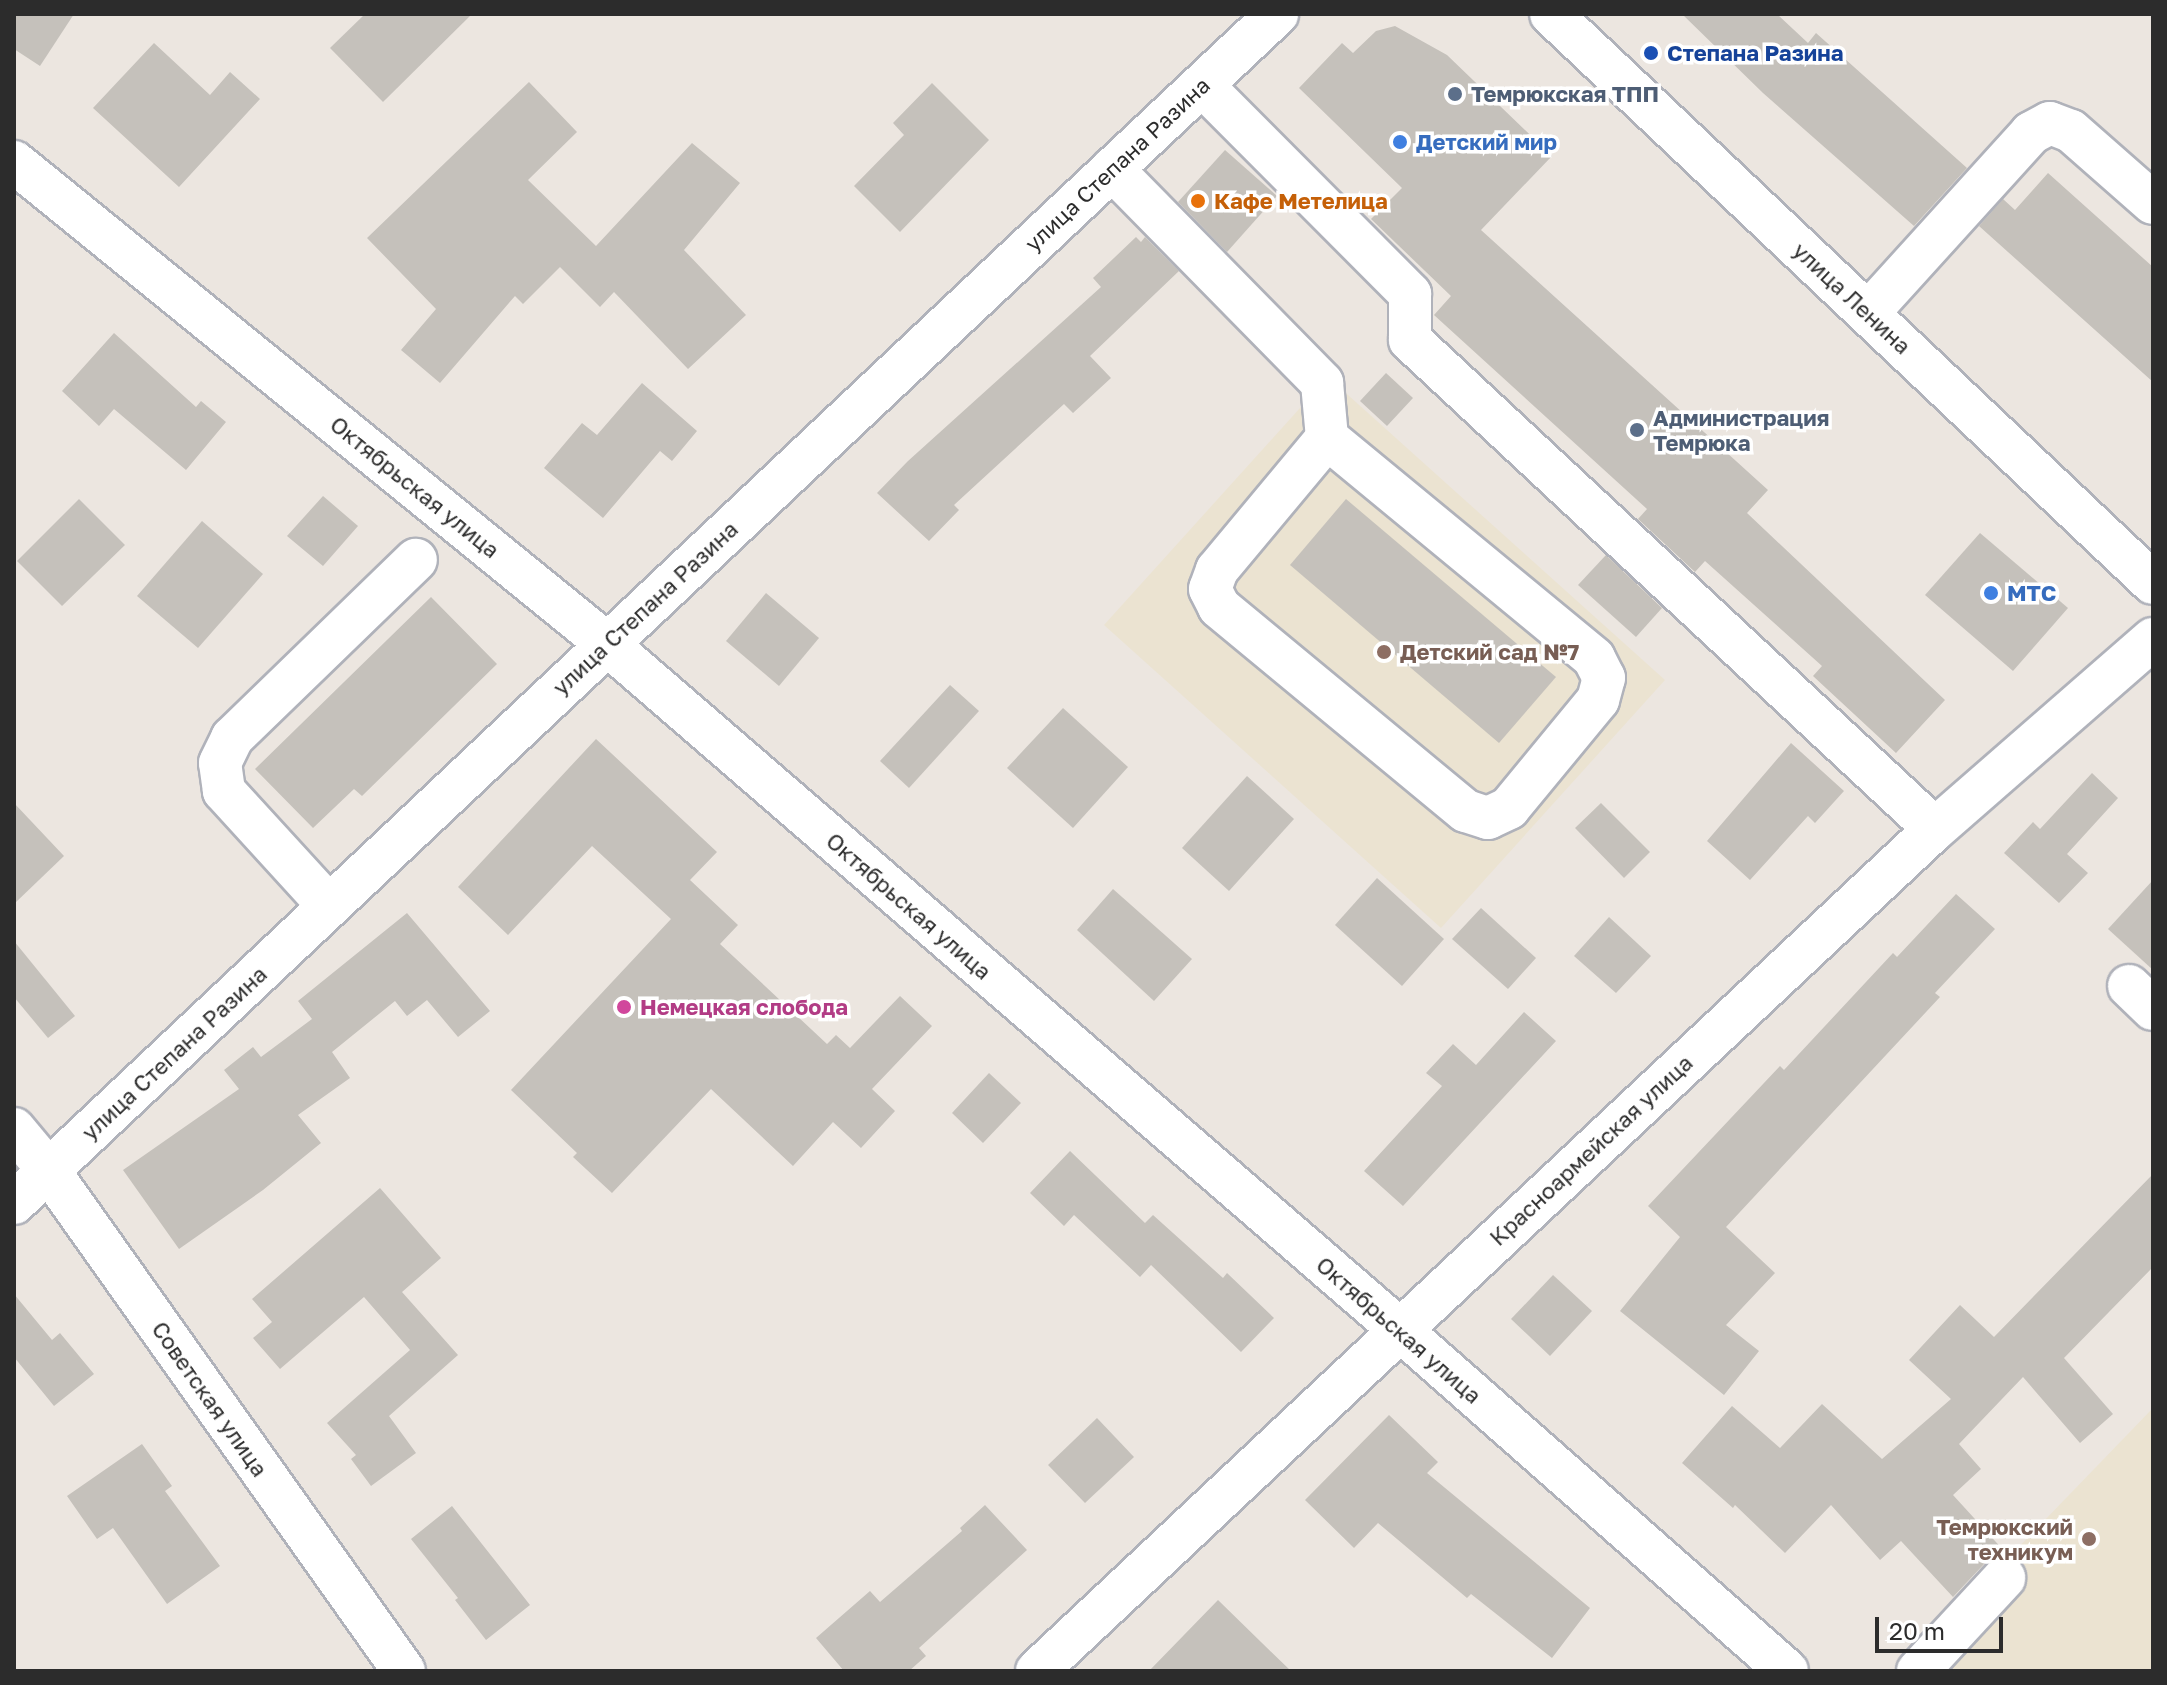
<!DOCTYPE html>
<html>
<head>
<meta charset="utf-8">
<style>
  body { margin:0 }
  #map { position:relative; width:2167px; height:1685px; overflow:hidden; background:#ece6e0; font-family:"Golos Text",sans-serif }
  div>[style] { position:absolute }
  [style*='--x'] { left:calc(var(--x)*1px); top:calc(var(--y)*1px); width:calc(var(--w)*1px); rotate:calc(var(--a)*1deg) }
  .education>* { inset:0; background:#ebe3d1 }
  .building>* { inset:0; background:#c5c1bb }
  .roads { filter:drop-shadow(2px 0 #b0b2ba) drop-shadow(-2px 0 #b0b2ba) drop-shadow(0 2px #b0b2ba) drop-shadow(0 -2px #b0b2ba) }
  .minor>* { height:42px; margin:-21px; padding:0 21px; transform-origin:21px; border-radius:21px; background:#fff }
  .dots>* { width:22px; height:22px; translate:-50% -50%; box-sizing:border-box; border:4px solid #fff; border-radius:50% }
  span { translate:-50% -50%; white-space:nowrap; text-align:center; line-height:1.15; -webkit-text-stroke:7px #fff; paint-order:stroke }
  .transit-label { font-size:22px; color:#164399; font-weight:700 }
  .left { translate:0 -50%; text-align:left }
  .service-label { font-size:22px; color:#4e5e75; font-weight:700 }
  .shop-label { font-size:22px; color:#366cbe; font-weight:700 }
  .street-label { font-size:22px; color:#2c2c2c }
  .food-label { font-size:22px; color:#c56008; font-weight:700 }
  .education-label { font-size:22px; color:#785e54; font-weight:700 }
  .right { translate:-100% -50%; text-align:right }
  .hotel-label { font-size:22px; color:#b23c85; font-weight:700 }
  .frame { position:absolute; inset:0; border:16px solid #2c2c2c; pointer-events:none }
  .scale { position:absolute; left:1875px; top:1617px; width:128px; height:36px; box-sizing:border-box; border:4px solid #2c2c2c; border-top:0; padding-left:10px; font-size:24px; line-height:28px; white-space:nowrap; color:#2c2c2c; -webkit-text-stroke:6px #fff; paint-order:stroke }
</style>
</head>
<body>
<div id="map">
  <div class="education">
    <i style="clip-path:polygon(1328px 377px,1665px 680px,1441px 928px,1104px 625px)"></i>
    <i style="clip-path:polygon(2153px 1408px,2153px 1671px,1899px 1671px)"></i>
  </div>
  <div class="building">
    <i style="clip-path:polygon(14px 14px,74px 14px,40px 66px,14px 49px)"></i>
    <i style="clip-path:polygon(365px 14px,472px 14px,383px 102px,330px 48px)"></i>
    <i style="clip-path:polygon(1682px 14px,1777px 14px,1808px 43px,1816px 33px,1967px 168px,1914px 226px,1763px 93px)"></i>
    <i style="clip-path:polygon(1395px 26px,1447px 55px,1552px 156px,1481px 230px,1768px 490px,1747px 513px,1945px 700px,1896px 753px,1813px 676px,1822px 666px,1705px 561px,1695px 572px,1638px 519px,1647px 509px,1434px 315px,1451px 296px,1371px 219px,1402px 188px,1299px 88px,1342px 43px,1353px 53px,1376px 31px)"></i>
    <i style="clip-path:polygon(154px 43px,210px 95px,230px 72px,260px 99px,179px 187px,93px 108px)"></i>
    <i style="clip-path:polygon(529px 82px,577px 132px,528px 180px,596px 246px,692px 143px,740px 183px,684px 250px,746px 315px,688px 369px,614px 292px,600px 307px,560px 267px,523px 304px,515px 296px,440px 383px,401px 350px,436px 309px,367px 238px)"></i>
    <i style="clip-path:polygon(932px 83px,989px 140px,900px 232px,854px 186px,904px 135px,893px 123px)"></i>
    <i style="clip-path:polygon(1225px 150px,1277px 196px,1227px 252px,1178px 202px)"></i>
    <i style="clip-path:polygon(2048px 173px,2153px 267px,2153px 382px,1979px 226px,2003px 199px,2015px 210px)"></i>
    <i style="clip-path:polygon(1136px 237px,1141px 242px,1145px 237px,1179px 271px,1090px 356px,1111px 378px,1073px 413px,1064px 404px,954px 505px,959px 510px,929px 541px,877px 493px,908px 461px,1101px 287px,1093px 278px)"></i>
    <i style="clip-path:polygon(114px 333px,196px 407px,201px 401px,226px 422px,186px 470px,114px 409px,99px 426px,62px 391px)"></i>
    <i style="clip-path:polygon(1386px 373px,1413px 398px,1387px 426px,1360px 401px)"></i>
    <i style="clip-path:polygon(642px 383px,697px 431px,672px 461px,660px 451px,603px 518px,544px 468px,582px 423px,597px 435px)"></i>
    <i style="clip-path:polygon(323px 496px,358px 526px,323px 566px,287px 536px)"></i>
    <i style="clip-path:polygon(79px 499px,125px 545px,62px 606px,17px 561px)"></i>
    <i style="clip-path:polygon(1346px 499px,1556px 677px,1499px 743px,1290px 565px)"></i>
    <i style="clip-path:polygon(202px 521px,263px 574px,198px 648px,137px 596px)"></i>
    <i style="clip-path:polygon(1980px 533px,2068px 608px,2013px 671px,1925px 595px)"></i>
    <i style="clip-path:polygon(1606px 555px,1662px 608px,1636px 637px,1578px 585px)"></i>
    <i style="clip-path:polygon(766px 593px,819px 638px,779px 686px,726px 641px)"></i>
    <i style="clip-path:polygon(431px 597px,497px 664px,362px 796px,354px 789px,313px 828px,255px 769px)"></i>
    <i style="clip-path:polygon(950px 685px,979px 711px,909px 788px,880px 761px)"></i>
    <i style="clip-path:polygon(1063px 708px,1128px 767px,1073px 828px,1007px 768px)"></i>
    <i style="clip-path:polygon(596px 739px,717px 852px,690px 880px,738px 925px,720px 944px,827px 1044px,836px 1035px,850px 1048px,900px 996px,932px 1026px,872px 1089px,895px 1111px,861px 1148px,833px 1122px,793px 1166px,711px 1089px,612px 1193px,573px 1157px,577px 1153px,511px 1090px,671px 919px,592px 846px,508px 935px,458px 887px)"></i>
    <i style="clip-path:polygon(1791px 743px,1844px 791px,1815px 823px,1808px 816px,1750px 880px,1707px 841px)"></i>
    <i style="clip-path:polygon(2092px 773px,2118px 798px,2067px 854px,2088px 873px,2059px 903px,2004px 853px,2033px 822px,2040px 829px)"></i>
    <i style="clip-path:polygon(1247px 776px,1294px 819px,1229px 891px,1182px 848px)"></i>
    <i style="clip-path:polygon(14px 803px,64px 856px,14px 904px)"></i>
    <i style="clip-path:polygon(1601px 803px,1650px 852px,1624px 878px,1575px 828px)"></i>
    <i style="clip-path:polygon(1377px 878px,1444px 939px,1402px 986px,1335px 925px)"></i>
    <i style="clip-path:polygon(2153px 880px,2153px 970px,2108px 929px)"></i>
    <i style="clip-path:polygon(1113px 889px,1192px 959px,1154px 1001px,1077px 930px)"></i>
    <i style="clip-path:polygon(1956px 894px,1995px 929px,1935px 993px,1940px 997px,1726px 1227px,1775px 1273px,1726px 1325px,1759px 1351px,1724px 1395px,1620px 1311px,1680px 1237px,1648px 1206px,1780px 1066px,1784px 1070px,1893px 953px,1897px 957px)"></i>
    <i style="clip-path:polygon(1481px 908px,1536px 958px,1508px 989px,1452px 939px)"></i>
    <i style="clip-path:polygon(407px 913px,490px 1011px,458px 1037px,427px 1000px,407px 1016px,395px 1001px,332px 1052px,350px 1078px,298px 1115px,321px 1143px,263px 1190px,179px 1249px,123px 1170px,239px 1089px,224px 1070px,253px 1047px,261px 1057px,312px 1019px,298px 1001px)"></i>
    <i style="clip-path:polygon(1609px 917px,1651px 956px,1616px 993px,1574px 956px)"></i>
    <i style="clip-path:polygon(14px 941px,75px 1016px,48px 1038px,14px 997px)"></i>
    <i style="clip-path:polygon(1524px 1012px,1556px 1041px,1403px 1206px,1364px 1171px,1442px 1086px,1426px 1073px,1453px 1044px,1476px 1065px)"></i>
    <i style="clip-path:polygon(989px 1073px,1021px 1103px,983px 1143px,952px 1113px)"></i>
    <i style="clip-path:polygon(1070px 1151px,1145px 1223px,1153px 1215px,1223px 1278px,1227px 1273px,1274px 1318px,1241px 1352px,1151px 1265px,1140px 1277px,1074px 1215px,1064px 1226px,1030px 1193px)"></i>
    <i style="clip-path:polygon(2153px 1174px,2153px 1267px,2064px 1358px,2113px 1414px,2080px 1443px,2023px 1377px,1959px 1444px,1981px 1469px,1953px 1495px,2006px 1553px,1986px 1562px,1953px 1597px,1901px 1541px,1880px 1560px,1831px 1505px,1785px 1553px,1735px 1505px,1733px 1508px,1682px 1463px,1732px 1406px,1780px 1448px,1822px 1404px,1882px 1459px,1951px 1399px,1909px 1360px,1960px 1305px,1994px 1337px)"></i>
    <i style="clip-path:polygon(380px 1188px,441px 1258px,402px 1292px,458px 1355px,389px 1416px,416px 1453px,371px 1486px,351px 1459px,356px 1455px,327px 1423px,410px 1350px,364px 1297px,280px 1369px,253px 1338px,272px 1322px,252px 1299px)"></i>
    <i style="clip-path:polygon(1553px 1275px,1592px 1311px,1550px 1356px,1511px 1319px)"></i>
    <i style="clip-path:polygon(14px 1294px,52px 1340px,60px 1333px,94px 1374px,54px 1406px,14px 1357px)"></i>
    <i style="clip-path:polygon(1389px 1415px,1438px 1462px,1427px 1473px,1590px 1608px,1552px 1658px,1471px 1594px,1467px 1598px,1378px 1523px,1354px 1548px,1305px 1500px)"></i>
    <i style="clip-path:polygon(1097px 1418px,1134px 1457px,1085px 1503px,1048px 1465px)"></i>
    <i style="clip-path:polygon(142px 1444px,172px 1486px,165px 1491px,220px 1566px,167px 1604px,113px 1528px,97px 1539px,67px 1496px)"></i>
    <i style="clip-path:polygon(985px 1505px,1027px 1550px,919px 1648px,926px 1656px,909px 1671px,844px 1671px,816px 1638px,870px 1591px,880px 1602px,962px 1531px,960px 1528px)"></i>
    <i style="clip-path:polygon(452px 1506px,530px 1605px,486px 1640px,455px 1600px,458px 1598px,411px 1539px)"></i>
    <i style="clip-path:polygon(1218px 1600px,1261px 1642px,1291px 1671px,1149px 1671px)"></i>
  </div>
  <div class="roads">
    <div class="minor">
      <i style="--x:1551;--y:14;--w:828;--a:43.39"></i>
      <i style="--x:1202;--y:85;--w:295;--a:45.1"></i>
      <i style="--x:1410;--y:294;--w:46;--a:90"></i>
      <i style="--x:1410;--y:340;--w:717;--a:42.97"></i>
      <i style="--x:14;--y:162;--w:764;--a:39.1"></i>
      <i style="--x:607;--y:644;--w:1047;--a:40.86"></i>
      <i style="--x:1399;--y:1329;--w:517;--a:41.39"></i>
      <i style="--x:1112;--y:169;--w:300;--a:45.5"></i>
      <i style="--x:1322;--y:383;--w:55;--a:84.8"></i>
      <i style="--x:1327;--y:438;--w:172;--a:129.8"></i>
      <i style="--x:1217;--y:570;--w:20;--a:110"></i>
      <i style="--x:1210;--y:589;--w:20;--a:63"></i>
      <i style="--x:1219;--y:607;--w:320;--a:39.6"></i>
      <i style="--x:1466;--y:811;--w:23;--a:18"></i>
      <i style="--x:1488;--y:818;--w:23;--a:-25"></i>
      <i style="--x:1509;--y:808;--w:140;--a:-50.5"></i>
      <i style="--x:1598;--y:700;--w:23;--a:-75"></i>
      <i style="--x:1604;--y:678;--w:22;--a:-117"></i>
      <i style="--x:1594;--y:658;--w:346;--a:-140.5"></i>
      <i style="--x:1868;--y:313;--w:243;--a:-47.8"></i>
      <i style="--x:2031;--y:133;--w:21;--a:-28"></i>
      <i style="--x:2050;--y:123;--w:22;--a:21"></i>
      <i style="--x:2071;--y:131;--w:109;--a:41.3"></i>
      <i style="--x:329;--y:906;--w:156;--a:-132.4"></i>
      <i style="--x:224;--y:791;--w:28;--a:-98"></i>
      <i style="--x:220;--y:763;--w:28;--a:-64"></i>
      <i style="--x:232;--y:738;--w:256;--a:-44.1"></i>
      <i style="--x:2129;--y:986;--w:33;--a:44"></i>
      <i style="--x:14;--y:1129;--w:55;--a:50.2"></i>
      <i style="--x:49;--y:1171;--w:613;--a:54.63"></i>
      <i style="--x:14;--y:1203;--w:1735;--a:-43.27"></i>
      <i style="--x:1037;--y:1671;--w:1231;--a:-43.16"></i>
      <i style="--x:1935;--y:829;--w:289;--a:-41.1"></i>
      <i style="--x:1918;--y:1671;--w:127;--a:-47.2"></i>
    </div>
  </div>
  <div class="dots">
    <i style="left:1651px;top:53px;background:#1a4fb4"></i>
    <i style="left:1455px;top:94px;background:#5c6f8a"></i>
    <i style="left:1400px;top:142px;background:#3f7fe0"></i>
    <i style="left:1198px;top:201px;background:#e8710a"></i>
    <i style="left:1637px;top:430px;background:#5c6f8a"></i>
    <i style="left:1991px;top:593px;background:#3f7fe0"></i>
    <i style="left:1384px;top:652px;background:#8d6e63"></i>
    <i style="left:624px;top:1007px;background:#d1479c"></i>
    <i style="left:2089px;top:1539px;background:#8d6e63"></i>
  </div>
  <div class="transit-label">
    <span class="left" style="left:1667px;top:53px">Степана Разина</span>
  </div>
  <div class="service-label">
    <span class="left" style="left:1471px;top:94px">Темрюкская ТПП</span>
    <span class="left" style="left:1653px;top:430px">Администрация<br>Темрюка</span>
  </div>
  <div class="shop-label">
    <span class="left" style="left:1416px;top:142px">Детский мир</span>
    <span class="left" style="left:2007px;top:593px">МТС</span>
  </div>
  <div class="street-label">
    <span style="left:1117px;top:164px;rotate:-43deg">улица Степана Разина</span>
    <span style="left:1852px;top:298px;rotate:43deg">улица Ленина</span>
    <span style="left:415px;top:487px;rotate:39deg">Октябрьская улица</span>
    <span style="left:645px;top:608px;rotate:-43deg">улица Степана Разина</span>
    <span style="left:909px;top:906px;rotate:41deg">Октябрьская улица</span>
    <span style="left:174px;top:1053px;rotate:-43deg">улица Степана Разина</span>
    <span style="left:1591px;top:1150px;rotate:-43deg">Красноармейская улица</span>
    <span style="left:1399px;top:1330px;rotate:41deg">Октябрьская улица</span>
    <span style="left:210px;top:1399px;rotate:55deg">Советская улица</span>
  </div>
  <div class="food-label">
    <span class="left" style="left:1214px;top:201px">Кафе Метелица</span>
  </div>
  <div class="education-label">
    <span class="left" style="left:1400px;top:652px">Детский сад №7</span>
    <span class="right" style="left:2073px;top:1539px">Темрюкский<br>техникум</span>
  </div>
  <div class="hotel-label">
    <span class="left" style="left:640px;top:1007px">Немецкая слобода</span>
  </div>
  <div class="frame"></div>
  <div class="scale">20 m</div>
</div>
</body>
</html>
